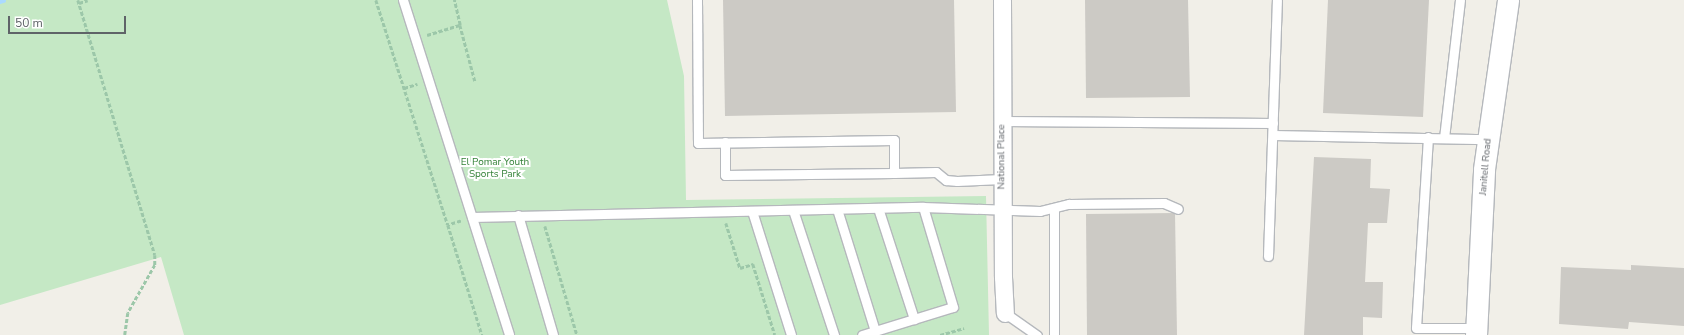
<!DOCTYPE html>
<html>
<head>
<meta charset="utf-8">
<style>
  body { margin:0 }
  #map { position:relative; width:1684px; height:335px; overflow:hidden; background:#f1efe8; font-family:"Nunito Sans",sans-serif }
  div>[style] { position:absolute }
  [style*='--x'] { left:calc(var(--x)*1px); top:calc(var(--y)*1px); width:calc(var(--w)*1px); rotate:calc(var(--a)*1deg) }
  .green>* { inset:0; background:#c5e8c5 }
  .stream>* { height:4.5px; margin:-2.25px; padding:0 2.25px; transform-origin:2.25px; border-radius:2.25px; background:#aadaff }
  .building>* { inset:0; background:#cccac5 }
  .path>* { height:2.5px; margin-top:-1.25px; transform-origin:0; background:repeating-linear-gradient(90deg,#9cc7a9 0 4px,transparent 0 6px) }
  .roads { filter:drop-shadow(1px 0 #b5b8bc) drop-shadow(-1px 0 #b5b8bc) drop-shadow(0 1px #b5b8bc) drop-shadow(0 -1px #b5b8bc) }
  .service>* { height:9px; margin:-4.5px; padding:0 4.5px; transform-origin:4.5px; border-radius:4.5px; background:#fff }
  .minor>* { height:17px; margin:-8.5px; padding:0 8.5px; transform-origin:8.5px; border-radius:8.5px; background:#fff }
  .tertiary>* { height:21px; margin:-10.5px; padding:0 10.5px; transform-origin:10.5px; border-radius:10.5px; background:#fff }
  span { translate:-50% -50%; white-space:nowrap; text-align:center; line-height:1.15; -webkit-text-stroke:4px #fff; paint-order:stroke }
  .street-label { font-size:10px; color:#5f6368 }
  .park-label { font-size:10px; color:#348238 }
  .scale { position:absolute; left:8px; top:16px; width:118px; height:18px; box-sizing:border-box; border:2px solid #5f6368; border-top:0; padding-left:5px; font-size:12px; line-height:14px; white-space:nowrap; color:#5f6368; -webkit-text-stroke:3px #fff; paint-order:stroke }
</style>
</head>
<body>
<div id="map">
  <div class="green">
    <i style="clip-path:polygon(0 0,667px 0,684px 76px,686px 200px,986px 196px,989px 335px,184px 335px,161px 257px,0 305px)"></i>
  </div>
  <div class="stream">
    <i style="--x:0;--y:1;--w:3;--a:-18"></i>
  </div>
  <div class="building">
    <i style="clip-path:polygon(723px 0,954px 0,956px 112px,725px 116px)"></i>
    <i style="clip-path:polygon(1085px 0,1188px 0,1190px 97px,1086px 98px)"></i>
    <i style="clip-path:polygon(1328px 0,1429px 0,1423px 117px,1323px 113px)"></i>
    <i style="clip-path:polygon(1314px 157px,1371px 159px,1370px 188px,1390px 189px,1387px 223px,1368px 223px,1365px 282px,1383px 282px,1382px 318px,1363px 317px,1363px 335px,1304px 335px)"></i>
    <i style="clip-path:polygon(1175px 213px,1177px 335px,1087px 335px,1086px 214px)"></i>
    <i style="clip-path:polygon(1631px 265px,1684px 268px,1684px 326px,1629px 322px,1628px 329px,1559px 324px,1561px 267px,1631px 270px)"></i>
  </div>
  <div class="path">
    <i style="--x:78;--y:0;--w:266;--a:73.2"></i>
    <i style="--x:155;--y:255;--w:10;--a:90"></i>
    <i style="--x:155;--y:265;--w:55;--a:119.4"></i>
    <i style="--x:128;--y:313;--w:22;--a:98"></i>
    <i style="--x:376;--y:0;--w:236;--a:72.3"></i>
    <i style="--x:79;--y:3;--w:9;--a:-18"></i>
    <i style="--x:460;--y:25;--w:58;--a:75"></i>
    <i style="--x:427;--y:35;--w:34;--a:-17"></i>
    <i style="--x:460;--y:25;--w:26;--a:-103"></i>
    <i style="--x:404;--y:88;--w:14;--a:-17"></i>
    <i style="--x:461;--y:221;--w:14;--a:163"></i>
    <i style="--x:448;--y:225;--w:115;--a:72.8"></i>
    <i style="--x:726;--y:223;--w:47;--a:72.7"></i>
    <i style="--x:740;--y:268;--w:14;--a:-17"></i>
    <i style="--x:753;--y:264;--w:74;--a:72.8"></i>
    <i style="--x:545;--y:226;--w:114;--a:73.6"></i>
    <i style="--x:940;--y:335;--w:25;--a:-16"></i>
  </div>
  <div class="roads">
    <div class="service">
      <i style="--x:403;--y:0;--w:351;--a:72.4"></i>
      <i style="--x:697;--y:0;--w:143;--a:89.6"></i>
      <i style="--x:698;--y:143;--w:196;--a:-0.9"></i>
      <i style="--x:894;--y:140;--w:33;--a:90"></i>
      <i style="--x:894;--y:173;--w:42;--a:-1.4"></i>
      <i style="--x:936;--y:172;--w:13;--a:39"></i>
      <i style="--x:946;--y:180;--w:11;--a:5"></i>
      <i style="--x:957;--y:181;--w:45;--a:-2.5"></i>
      <i style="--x:1002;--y:121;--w:271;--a:0.4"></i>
      <i style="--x:1273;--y:135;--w:215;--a:1.1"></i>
      <i style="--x:1428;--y:137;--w:191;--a:93.6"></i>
      <i style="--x:1416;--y:328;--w:60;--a:0"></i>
      <i style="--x:1444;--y:138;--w:139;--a:-83.4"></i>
      <i style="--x:725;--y:142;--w:33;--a:90"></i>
      <i style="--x:725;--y:175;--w:169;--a:-0.7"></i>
      <i style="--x:878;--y:208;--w:117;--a:72"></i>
      <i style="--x:837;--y:209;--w:128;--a:72.7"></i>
      <i style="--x:793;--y:210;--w:132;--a:71.8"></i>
      <i style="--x:752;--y:211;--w:130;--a:72.5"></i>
      <i style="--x:518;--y:215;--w:125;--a:73.7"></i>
      <i style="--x:472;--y:217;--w:451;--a:-1.3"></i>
      <i style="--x:923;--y:207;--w:117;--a:2"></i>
      <i style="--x:1040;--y:211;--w:30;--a:-14"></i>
      <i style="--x:1069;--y:204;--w:95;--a:-0.6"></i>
      <i style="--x:1164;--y:203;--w:15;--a:23"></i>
      <i style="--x:1268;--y:256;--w:256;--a:-88"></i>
      <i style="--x:1005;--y:313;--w:39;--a:35"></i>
      <i style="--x:862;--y:335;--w:95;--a:-17.1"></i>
      <i style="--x:953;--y:307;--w:104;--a:-106.7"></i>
      <i style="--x:1054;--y:335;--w:127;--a:-90"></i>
    </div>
    <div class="minor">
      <i style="--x:1002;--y:0;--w:277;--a:89.8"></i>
      <i style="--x:1003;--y:277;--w:36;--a:87"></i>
    </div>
    <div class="tertiary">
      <i style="--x:1476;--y:335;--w:166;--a:-87.2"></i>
      <i style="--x:1484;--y:169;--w:171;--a:-81.9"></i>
    </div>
  </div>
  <div class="street-label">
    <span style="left:1002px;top:157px;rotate:-90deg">National Place</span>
    <span style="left:1486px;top:167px;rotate:-85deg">Janitell Road</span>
  </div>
  <div class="park-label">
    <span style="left:495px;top:168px">El Pomar Youth<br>Sports Park</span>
  </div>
  <div class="scale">50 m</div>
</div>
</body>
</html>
